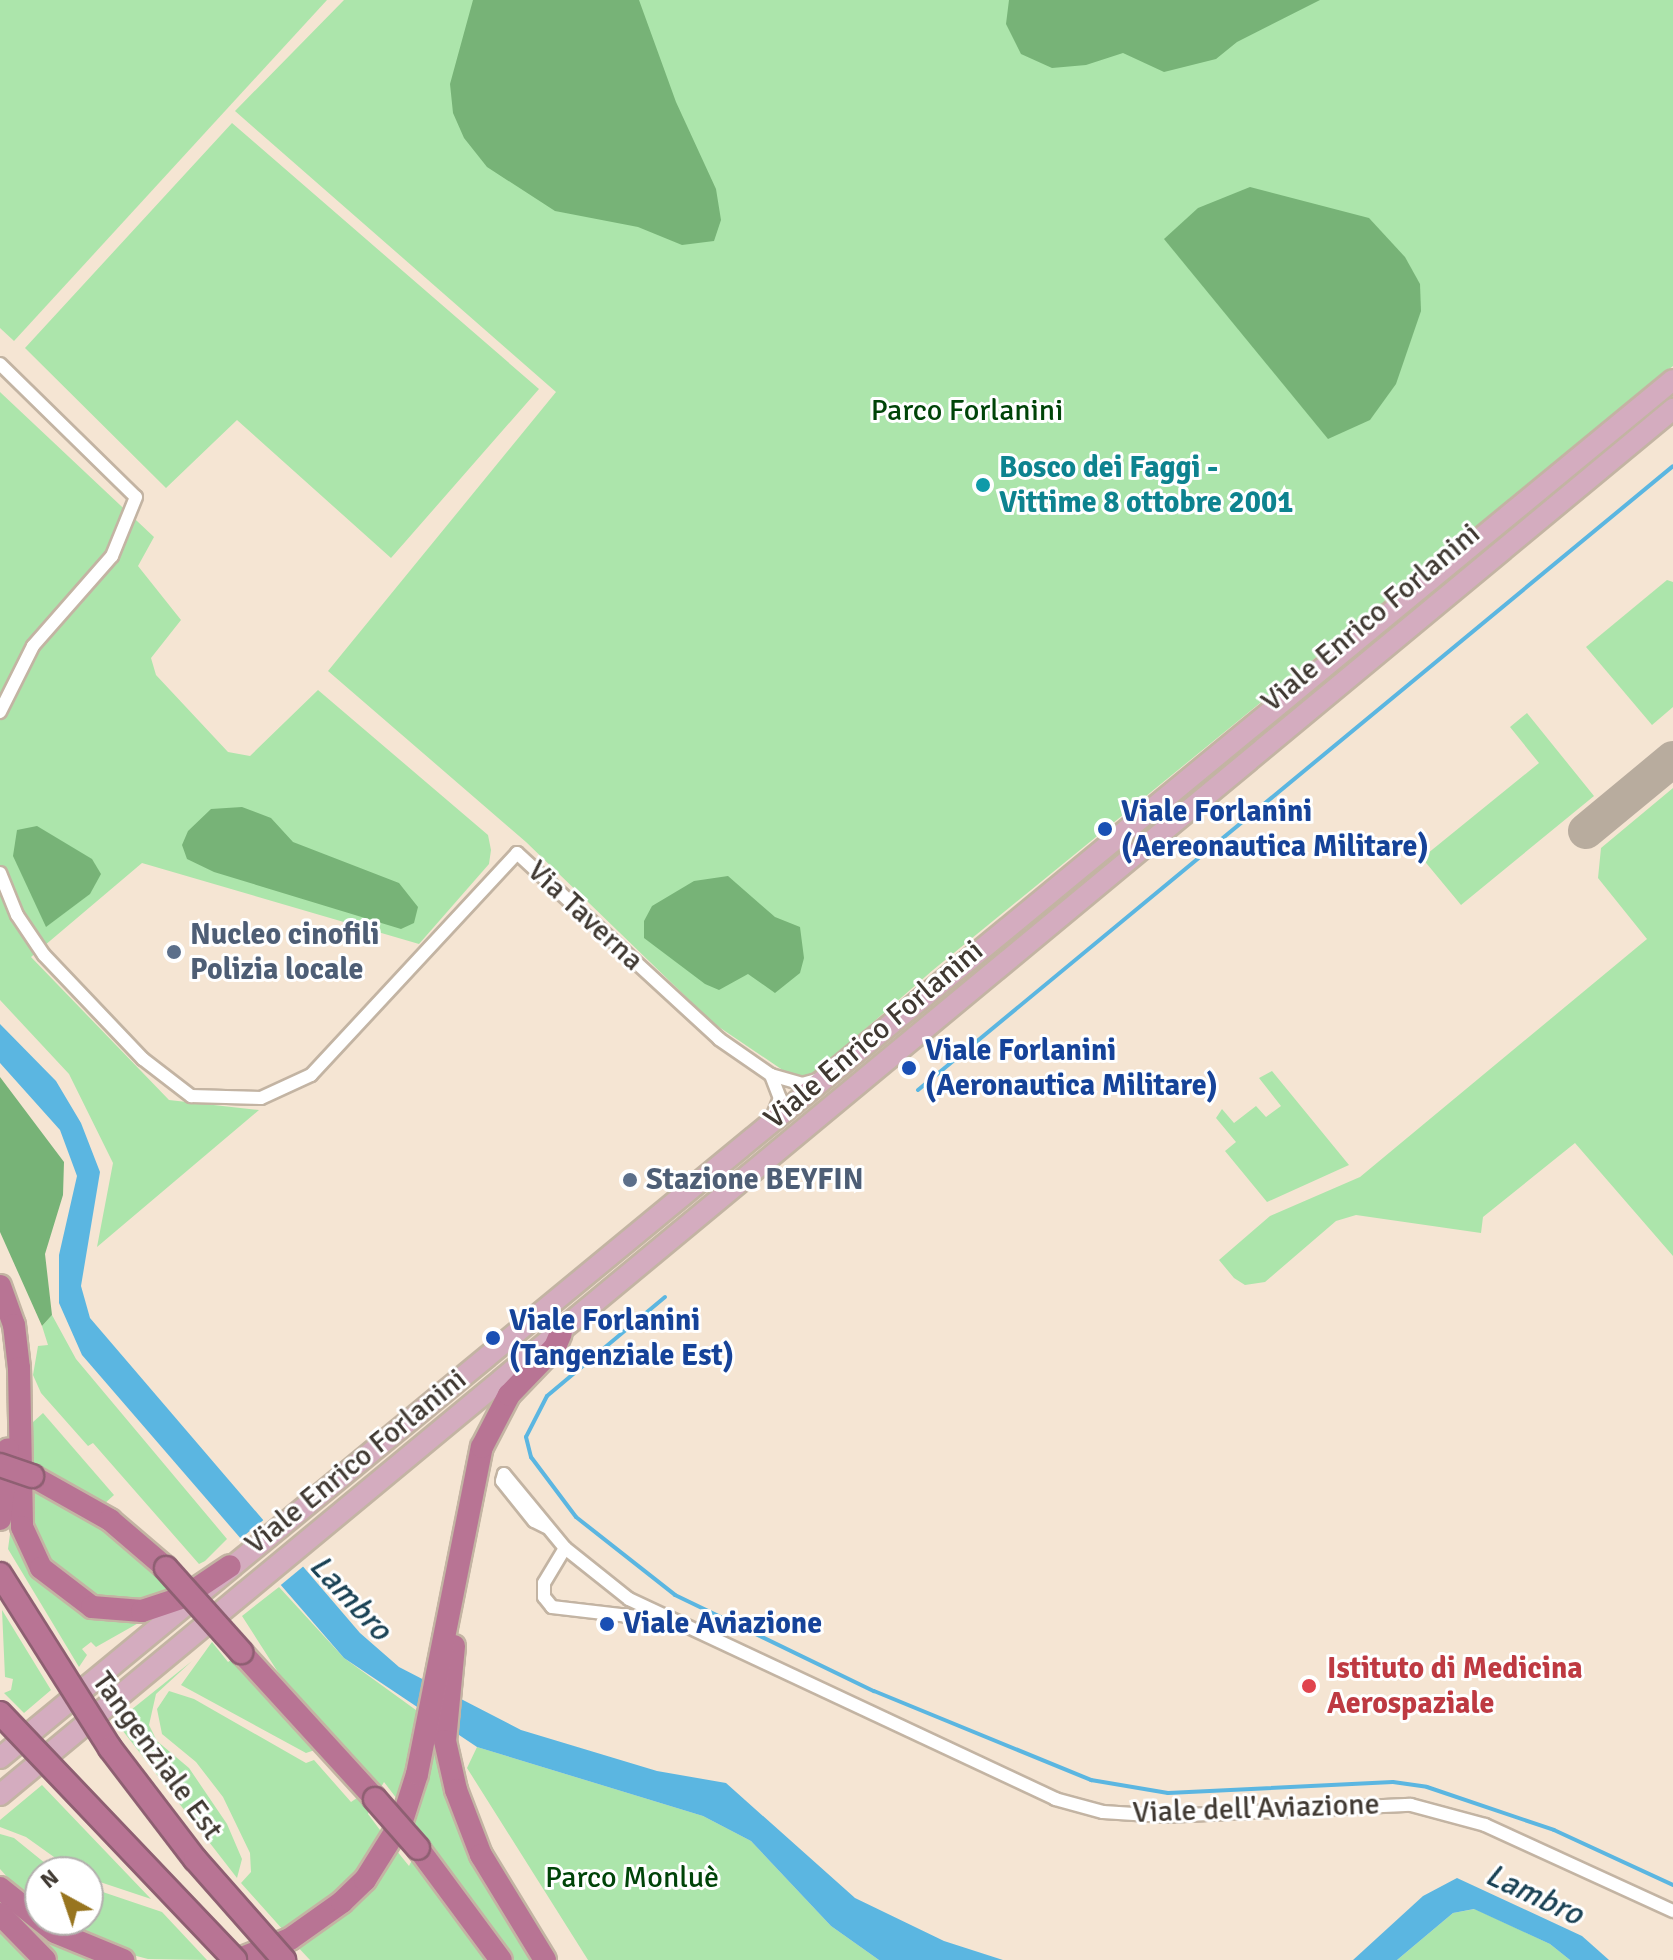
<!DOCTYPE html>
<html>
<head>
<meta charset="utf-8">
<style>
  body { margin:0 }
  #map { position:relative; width:1673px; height:1960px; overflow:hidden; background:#f5e5d3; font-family:Signika,sans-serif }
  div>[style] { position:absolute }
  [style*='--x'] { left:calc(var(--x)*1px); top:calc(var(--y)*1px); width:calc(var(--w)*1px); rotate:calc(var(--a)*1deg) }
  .green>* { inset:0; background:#ace5ab }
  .forest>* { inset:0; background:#77b377 }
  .water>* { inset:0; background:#5bb6e1 }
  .pier>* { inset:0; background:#f5e5d3 }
  .stream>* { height:4px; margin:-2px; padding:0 2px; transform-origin:2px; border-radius:2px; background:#5bb6e1 }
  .taxiway>* { height:36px; margin:-18px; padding:0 18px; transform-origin:18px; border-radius:18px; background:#b8ac9e }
  .roads { filter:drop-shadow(2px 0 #c3b4a3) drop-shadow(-2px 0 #c3b4a3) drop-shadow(0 2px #c3b4a3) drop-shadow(0 -2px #c3b4a3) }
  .minor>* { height:12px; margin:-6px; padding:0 6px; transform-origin:6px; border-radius:6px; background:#fff }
  .primary>* { height:20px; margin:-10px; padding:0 10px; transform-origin:10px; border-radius:10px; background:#d4acbf }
  .motorway>* { height:22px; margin:-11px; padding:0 11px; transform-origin:11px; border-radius:11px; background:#b87494 }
  .bridges { filter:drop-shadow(2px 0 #8e5f72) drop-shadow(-2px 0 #8e5f72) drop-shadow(0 2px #8e5f72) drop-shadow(0 -2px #8e5f72) }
  .motorway-bridge>* { height:22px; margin:-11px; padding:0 11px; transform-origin:11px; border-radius:11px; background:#b87494 }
  .dots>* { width:22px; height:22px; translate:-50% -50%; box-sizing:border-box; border:4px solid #fff; border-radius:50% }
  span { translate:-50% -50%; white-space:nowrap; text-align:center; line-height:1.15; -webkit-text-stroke:6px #fff; paint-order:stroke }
  .park-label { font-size:30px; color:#004408 }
  .culture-label { font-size:30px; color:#0d838f; font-weight:700 }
  .left { translate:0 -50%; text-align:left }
  .street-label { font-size:30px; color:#403932 }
  .transit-label { font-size:30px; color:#164399; font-weight:700 }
  .service-label { font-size:30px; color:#4e5e75; font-weight:700 }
  .health-label { font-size:30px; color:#be3a42; font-weight:700 }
  .water-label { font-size:32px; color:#1a4255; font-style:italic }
  .north { position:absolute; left:24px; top:1856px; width:80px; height:80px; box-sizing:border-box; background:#fff; border:2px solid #b3b0ad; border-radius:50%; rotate:320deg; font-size:22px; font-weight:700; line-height:32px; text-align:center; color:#403932 }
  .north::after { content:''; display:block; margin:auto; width:28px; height:36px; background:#98751f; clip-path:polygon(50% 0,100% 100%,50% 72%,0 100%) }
</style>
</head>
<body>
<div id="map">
  <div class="green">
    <i style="clip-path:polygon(0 0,327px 0,14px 341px,0 328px)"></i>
    <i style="clip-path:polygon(344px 0,1673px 0,1673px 366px,933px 970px,816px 1072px,803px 1078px,787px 1073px,713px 1023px,526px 842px,328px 671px,556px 392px,235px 111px)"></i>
    <i style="clip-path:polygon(232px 123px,539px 389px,391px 558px,237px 420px,166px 488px,25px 348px)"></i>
    <i style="clip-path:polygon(0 392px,154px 537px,138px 566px,181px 620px,151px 658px,156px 675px,228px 752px,250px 756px,318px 690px,488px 835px,491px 850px,489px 864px,419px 944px,142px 863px,31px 957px,169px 1100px,259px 1110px,97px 1247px,113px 1163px,69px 1074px,0 1000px)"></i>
    <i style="clip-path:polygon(1667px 580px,1673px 582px,1673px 707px,1652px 725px,1586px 647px)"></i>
    <i style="clip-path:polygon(1527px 713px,1594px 796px,1461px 905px,1422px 858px,1539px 763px,1510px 727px)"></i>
    <i style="clip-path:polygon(1673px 788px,1673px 1256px,1575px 1143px,1483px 1217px,1481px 1233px,1356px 1215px,1336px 1221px,1265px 1282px,1245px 1285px,1234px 1278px,1219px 1260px,1270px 1216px,1360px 1177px,1647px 939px,1598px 878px,1601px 848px)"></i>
    <i style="clip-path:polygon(1272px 1071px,1349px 1165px,1267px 1202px,1225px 1151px,1236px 1142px,1216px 1118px,1222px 1109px,1234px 1123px,1256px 1106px,1266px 1117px,1281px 1106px,1259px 1078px)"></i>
    <i style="clip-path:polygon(52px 1315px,76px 1359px,227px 1539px,205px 1561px,199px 1564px,93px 1443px,88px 1446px,41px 1393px,33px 1375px,38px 1346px,48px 1345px,42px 1326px)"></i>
    <i style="clip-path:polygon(43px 1413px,114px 1495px,103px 1505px,32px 1466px,32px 1423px)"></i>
    <i style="clip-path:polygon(25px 1483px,84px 1510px,141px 1558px,167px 1589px,144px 1603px,117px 1603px,75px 1590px,35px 1546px)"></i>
    <i style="clip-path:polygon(12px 1519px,36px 1571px,142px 1621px,96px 1647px,91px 1642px,82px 1649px,87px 1655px,79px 1667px,8px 1549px)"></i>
    <i style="clip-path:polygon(279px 1587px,344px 1658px,420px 1713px,397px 1799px,384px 1782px,380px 1789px,285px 1683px,242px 1616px)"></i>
    <i style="clip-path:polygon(2px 1610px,51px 1690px,24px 1713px,4px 1693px,11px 1690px,13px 1679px,5px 1677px)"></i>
    <i style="clip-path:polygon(212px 1642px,228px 1662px,234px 1658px,318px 1749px,306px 1753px,181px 1685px)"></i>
    <i style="clip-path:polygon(192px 1661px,156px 1694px,149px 1725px,157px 1741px,189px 1768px,227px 1824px,242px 1859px,237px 1878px,116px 1722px)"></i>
    <i style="clip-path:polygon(169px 1691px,194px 1699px,306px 1763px,314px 1760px,351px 1802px,363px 1794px,372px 1805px,368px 1814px,383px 1834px,352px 1880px,284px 1931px,241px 1883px,251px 1872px,250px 1853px,223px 1797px,196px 1762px,162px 1734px,157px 1709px)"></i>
    <i style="clip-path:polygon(431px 1736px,539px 1960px,510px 1960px,410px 1816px)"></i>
    <i style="clip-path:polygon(477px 1747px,703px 1816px,751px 1841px,831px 1926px,879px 1960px,588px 1960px,467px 1768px)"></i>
    <i style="clip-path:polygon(42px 1785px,151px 1899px,88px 1878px,88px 1872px,75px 1872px,26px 1837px,0 1827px,0 1820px)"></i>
    <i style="clip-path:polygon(0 1834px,14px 1838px,56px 1872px,40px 1872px,40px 1913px,0 1869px)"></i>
    <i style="clip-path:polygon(392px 1845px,409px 1866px,415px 1854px,495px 1960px,310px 1960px,295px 1944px)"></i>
    <i style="clip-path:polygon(88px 1887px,162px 1912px,207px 1960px,148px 1959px,121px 1952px,51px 1920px,88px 1920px)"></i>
    <i style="clip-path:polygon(6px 1903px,99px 1960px,55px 1960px)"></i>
    <i style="clip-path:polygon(1475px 1909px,1550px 1944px,1570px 1960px,1397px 1960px,1453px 1913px)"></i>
    <i style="clip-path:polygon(0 1924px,35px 1960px,0 1960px)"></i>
  </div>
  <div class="forest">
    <i style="clip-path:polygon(473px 0,639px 0,676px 102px,716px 189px,721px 220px,714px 241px,682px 245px,638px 227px,555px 211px,487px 167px,464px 138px,453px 113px,450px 84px)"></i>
    <i style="clip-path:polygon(1009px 0,1320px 0,1237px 42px,1216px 59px,1164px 72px,1123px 53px,1086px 65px,1052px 68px,1021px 54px,1006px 24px)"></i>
    <i style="clip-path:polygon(1250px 187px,1369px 218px,1405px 257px,1420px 284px,1421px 311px,1396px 384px,1370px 420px,1328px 439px,1164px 239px,1198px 208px)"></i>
    <i style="clip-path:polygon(242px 807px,271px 818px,293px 842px,399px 883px,418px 907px,414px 923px,401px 929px,214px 872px,187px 859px,182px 845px,188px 831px,211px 809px)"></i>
    <i style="clip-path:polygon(37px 826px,92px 859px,101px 874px,90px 894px,46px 927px,13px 856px,17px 830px)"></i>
    <i style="clip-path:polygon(728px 876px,775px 917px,800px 927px,804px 958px,800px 973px,775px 993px,748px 974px,719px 990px,705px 984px,644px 938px,644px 921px,652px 906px,694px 881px)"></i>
    <i style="clip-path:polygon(0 1077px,64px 1162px,63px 1195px,45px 1254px,52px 1315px,42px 1326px,0 1232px)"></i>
  </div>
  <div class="water">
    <i style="clip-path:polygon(0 1024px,56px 1081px,81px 1123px,100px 1172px,81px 1286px,90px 1318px,360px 1633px,399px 1667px,521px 1730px,657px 1771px,726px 1783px,855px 1898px,944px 1941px,1003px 1960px,879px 1960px,831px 1926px,751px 1841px,703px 1816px,477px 1747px,344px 1658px,82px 1355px,59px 1303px,59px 1255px,77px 1176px,60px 1130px,0 1063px)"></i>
    <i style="clip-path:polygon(1457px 1878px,1582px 1936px,1609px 1960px,1570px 1960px,1550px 1944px,1474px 1909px,1453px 1913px,1397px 1960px,1353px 1960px,1423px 1896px)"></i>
  </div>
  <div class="pier">
    <i style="clip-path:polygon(266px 1518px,305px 1565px,276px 1589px,235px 1543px)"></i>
  </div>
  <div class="stream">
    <i style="--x:918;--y:1090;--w:979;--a:-39.57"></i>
    <i style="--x:665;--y:1297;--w:154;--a:140"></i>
    <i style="--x:547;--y:1396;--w:46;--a:117.1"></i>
    <i style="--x:526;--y:1437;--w:21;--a:76"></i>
    <i style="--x:531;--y:1457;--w:75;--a:53.1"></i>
    <i style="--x:576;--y:1517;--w:126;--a:38.2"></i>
    <i style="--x:675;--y:1595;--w:221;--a:25.8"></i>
    <i style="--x:874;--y:1691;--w:235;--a:22.3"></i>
    <i style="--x:1091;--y:1780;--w:78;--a:9.6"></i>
    <i style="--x:1168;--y:1793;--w:225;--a:-2.8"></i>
    <i style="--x:1393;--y:1782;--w:34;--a:8"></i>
    <i style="--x:1427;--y:1787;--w:134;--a:18.7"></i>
    <i style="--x:1554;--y:1830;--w:131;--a:24.8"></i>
  </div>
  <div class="taxiway">
    <i style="--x:1586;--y:831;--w:113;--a:-39.6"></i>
  </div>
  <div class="roads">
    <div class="minor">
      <i style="--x:0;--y:364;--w:190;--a:44.4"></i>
      <i style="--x:136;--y:497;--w:64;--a:112.1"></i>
      <i style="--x:112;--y:556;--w:120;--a:131.3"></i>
      <i style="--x:33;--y:646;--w:74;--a:116.6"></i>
      <i style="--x:0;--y:873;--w:45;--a:68"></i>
      <i style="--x:17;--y:915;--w:48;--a:56"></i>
      <i style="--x:44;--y:955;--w:144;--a:46.4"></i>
      <i style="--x:143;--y:1059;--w:61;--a:37.6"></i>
      <i style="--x:191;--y:1096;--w:70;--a:1.6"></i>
      <i style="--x:261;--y:1098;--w:55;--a:-24.7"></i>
      <i style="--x:311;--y:1075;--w:303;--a:-47.1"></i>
      <i style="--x:517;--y:853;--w:275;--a:42.6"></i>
      <i style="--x:719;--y:1039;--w:63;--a:34.7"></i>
      <i style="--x:771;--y:1075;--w:32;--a:16"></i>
      <i style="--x:802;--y:1084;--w:16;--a:-15"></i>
      <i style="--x:771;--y:1075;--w:25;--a:69"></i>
      <i style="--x:780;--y:1098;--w:18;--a:112"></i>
      <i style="--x:546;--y:1527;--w:13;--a:-153"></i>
      <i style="--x:534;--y:1521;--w:51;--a:-128.7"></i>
      <i style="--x:502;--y:1481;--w:7;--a:-74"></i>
      <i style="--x:504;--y:1474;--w:96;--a:50.5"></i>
      <i style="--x:565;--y:1548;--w:82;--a:38.6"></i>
      <i style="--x:629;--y:1599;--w:471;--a:25.1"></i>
      <i style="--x:1055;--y:1799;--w:50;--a:15.2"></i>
      <i style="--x:1103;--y:1812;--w:62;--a:3.7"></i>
      <i style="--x:1165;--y:1816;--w:246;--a:-2.6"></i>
      <i style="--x:1411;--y:1805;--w:77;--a:15.1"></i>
      <i style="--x:1485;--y:1825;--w:207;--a:24.6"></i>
      <i style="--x:565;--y:1548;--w:41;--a:121"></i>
      <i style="--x:544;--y:1583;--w:14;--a:90"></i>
      <i style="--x:544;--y:1597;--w:13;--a:51"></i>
      <i style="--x:552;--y:1607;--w:112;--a:6.7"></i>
    </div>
    <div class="primary">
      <i style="--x:0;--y:1758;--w:2167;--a:-39.48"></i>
      <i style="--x:0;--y:1795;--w:2173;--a:-39.64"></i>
    </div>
    <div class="motorway">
      <i style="--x:0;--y:1286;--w:41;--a:70.3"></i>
      <i style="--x:14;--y:1325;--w:43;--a:83.4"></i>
      <i style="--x:19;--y:1368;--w:159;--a:88.9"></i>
      <i style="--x:22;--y:1527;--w:45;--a:65.1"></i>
      <i style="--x:41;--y:1568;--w:64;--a:37.4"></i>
      <i style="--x:92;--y:1607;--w:50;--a:4.6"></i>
      <i style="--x:142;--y:1611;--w:44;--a:-18.4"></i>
      <i style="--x:184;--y:1597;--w:55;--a:-34"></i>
      <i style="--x:32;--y:1476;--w:90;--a:29.4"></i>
      <i style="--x:110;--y:1520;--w:74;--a:40.6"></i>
      <i style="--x:0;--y:1519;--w:70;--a:-83.5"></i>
      <i style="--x:454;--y:1646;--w:95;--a:95.4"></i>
      <i style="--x:445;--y:1741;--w:50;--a:77.3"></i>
      <i style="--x:456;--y:1790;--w:70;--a:69"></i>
      <i style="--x:481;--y:1855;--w:123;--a:58.6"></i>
      <i style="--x:241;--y:1652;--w:199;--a:47.6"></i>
      <i style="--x:418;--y:1848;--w:139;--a:53.5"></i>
      <i style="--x:0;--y:1888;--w:70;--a:38.7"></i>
      <i style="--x:55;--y:1932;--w:74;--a:22.4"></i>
      <i style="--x:0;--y:1914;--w:64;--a:45.6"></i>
      <i style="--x:237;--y:1960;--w:57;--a:-21.6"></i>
      <i style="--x:290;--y:1939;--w:64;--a:-35.4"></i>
      <i style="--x:342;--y:1902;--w:32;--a:-44"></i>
      <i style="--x:365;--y:1880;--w:70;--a:-57.9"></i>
      <i style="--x:402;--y:1821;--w:49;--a:-72.3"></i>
      <i style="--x:417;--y:1774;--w:333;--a:-78.8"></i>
      <i style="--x:482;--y:1447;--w:59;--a:-62.6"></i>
      <i style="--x:509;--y:1395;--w:66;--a:-46.2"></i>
      <i style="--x:555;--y:1347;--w:15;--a:-67"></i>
    </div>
  </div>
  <div class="bridges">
    <div class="motorway-bridge">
      <i style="--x:0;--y:1465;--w:34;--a:19"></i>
      <i style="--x:166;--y:1568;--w:113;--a:48.2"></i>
      <i style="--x:0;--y:1574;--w:206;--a:57.7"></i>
      <i style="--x:110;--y:1748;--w:140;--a:52.6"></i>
      <i style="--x:195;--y:1859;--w:135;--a:48.6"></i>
      <i style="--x:0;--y:1713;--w:341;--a:46.4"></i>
      <i style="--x:375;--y:1799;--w:65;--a:48.7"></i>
    </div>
  </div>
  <div class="dots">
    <i style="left:983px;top:485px;background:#0f9aa8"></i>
    <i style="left:1105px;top:829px;background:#1a4fb4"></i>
    <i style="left:174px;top:952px;background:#5c6f8a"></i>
    <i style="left:909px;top:1068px;background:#1a4fb4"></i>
    <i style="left:630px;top:1180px;background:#5c6f8a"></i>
    <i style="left:493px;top:1338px;background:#1a4fb4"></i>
    <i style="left:607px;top:1624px;background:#1a4fb4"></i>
    <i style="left:1309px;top:1686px;background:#e0444e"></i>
  </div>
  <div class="park-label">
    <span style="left:967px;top:411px">Parco Forlanini</span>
    <span style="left:632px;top:1878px">Parco Monluè</span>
  </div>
  <div class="culture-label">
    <span class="left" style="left:999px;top:485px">Bosco dei Faggi -<br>Vittime 8 ottobre 2001</span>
  </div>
  <div class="street-label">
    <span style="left:1371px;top:618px;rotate:-40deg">Viale Enrico Forlanini</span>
    <span style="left:585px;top:916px;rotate:43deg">Via Taverna</span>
    <span style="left:874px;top:1035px;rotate:-40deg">Viale Enrico Forlanini</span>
    <span style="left:356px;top:1462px;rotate:-39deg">Viale Enrico Forlanini</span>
    <span style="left:157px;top:1756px;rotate:54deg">Tangenziale Est</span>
    <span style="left:1256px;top:1809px;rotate:-2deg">Viale dell'Aviazione</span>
  </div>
  <div class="transit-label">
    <span class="left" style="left:1121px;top:829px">Viale Forlanini<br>(Aereonautica Militare)</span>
    <span class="left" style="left:925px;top:1068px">Viale Forlanini<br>(Aeronautica Militare)</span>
    <span class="left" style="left:509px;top:1338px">Viale Forlanini<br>(Tangenziale Est)</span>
    <span class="left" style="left:623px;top:1624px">Viale Aviazione</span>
  </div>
  <div class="service-label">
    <span class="left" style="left:190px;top:952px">Nucleo cinofili<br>Polizia locale</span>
    <span class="left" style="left:646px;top:1180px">Stazione BEYFIN</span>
  </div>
  <div class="health-label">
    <span class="left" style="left:1327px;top:1686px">Istituto di Medicina<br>Aerospaziale</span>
  </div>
  <div class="water-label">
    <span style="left:350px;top:1598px;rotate:47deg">Lambro</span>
    <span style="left:1534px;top:1895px;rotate:25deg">Lambro</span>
  </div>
  <div class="north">N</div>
</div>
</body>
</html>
